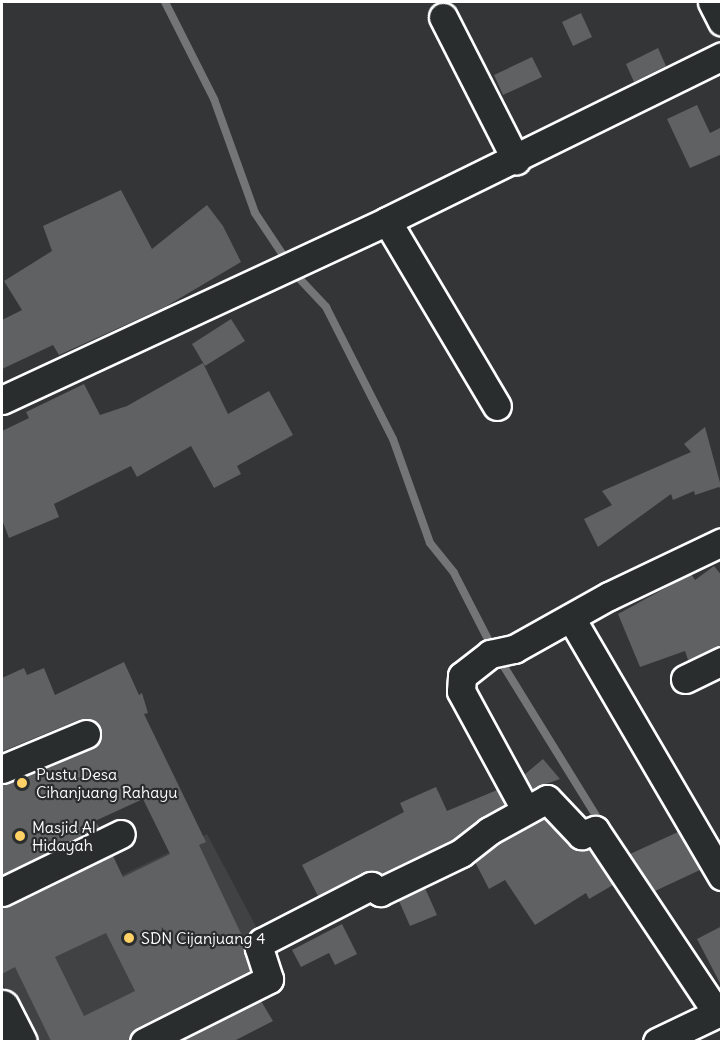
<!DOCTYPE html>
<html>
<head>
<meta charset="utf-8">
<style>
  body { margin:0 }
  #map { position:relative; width:723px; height:1043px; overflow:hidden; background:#333536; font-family:Delius,sans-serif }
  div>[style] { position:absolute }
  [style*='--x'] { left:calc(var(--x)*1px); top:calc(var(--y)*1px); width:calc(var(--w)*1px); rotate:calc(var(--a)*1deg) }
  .built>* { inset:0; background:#404243 }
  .stream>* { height:8px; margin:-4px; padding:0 4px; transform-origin:4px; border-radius:4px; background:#737576 }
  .building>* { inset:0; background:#5f6162 }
  .roads { filter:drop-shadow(2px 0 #fff) drop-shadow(-2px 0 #fff) drop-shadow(0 2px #fff) drop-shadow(0 -2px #fff) }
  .minor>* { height:27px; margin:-13.5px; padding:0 13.5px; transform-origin:13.5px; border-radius:13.5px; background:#2a2d2e }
  .major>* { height:33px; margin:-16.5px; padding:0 16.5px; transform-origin:16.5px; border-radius:16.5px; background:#2a2d2e }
  .dots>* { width:16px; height:16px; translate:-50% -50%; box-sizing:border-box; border:3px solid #2a2d2e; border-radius:50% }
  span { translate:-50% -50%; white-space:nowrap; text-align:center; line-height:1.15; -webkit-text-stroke:4.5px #2a2d2e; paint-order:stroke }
  .poi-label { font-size:16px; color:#fff }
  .left { translate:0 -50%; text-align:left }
  .frame { position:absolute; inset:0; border:3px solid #fff; pointer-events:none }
</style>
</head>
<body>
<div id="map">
  <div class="built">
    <i style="clip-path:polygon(207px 834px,261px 936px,265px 978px,137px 1041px,32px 1041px,2px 982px,2px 933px)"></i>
  </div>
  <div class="stream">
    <i style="--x:165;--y:2;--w:109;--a:63.2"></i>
    <i style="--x:214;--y:99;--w:121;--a:70.2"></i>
    <i style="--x:255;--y:213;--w:54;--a:56.3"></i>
    <i style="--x:296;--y:275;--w:44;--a:46.8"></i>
    <i style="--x:326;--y:307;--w:148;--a:63.1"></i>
    <i style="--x:393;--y:439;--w:110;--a:70.4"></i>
    <i style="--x:430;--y:543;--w:38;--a:51"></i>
    <i style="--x:454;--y:573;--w:83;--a:62.8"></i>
    <i style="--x:498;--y:657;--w:196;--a:58.3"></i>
  </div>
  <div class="building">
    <i style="clip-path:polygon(581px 13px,592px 37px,573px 46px,562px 22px)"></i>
    <i style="clip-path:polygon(658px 48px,666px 66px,634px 82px,626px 64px)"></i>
    <i style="clip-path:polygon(532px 57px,542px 77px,503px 95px,494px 75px)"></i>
    <i style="clip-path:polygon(697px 105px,710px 133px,722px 127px,722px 154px,690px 168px,667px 119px)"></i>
    <i style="clip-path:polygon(121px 190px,152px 249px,207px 205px,223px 226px,241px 262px,165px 307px,59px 355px,53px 345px,2px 369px,2px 320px,22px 310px,4px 281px,52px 251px,43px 226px)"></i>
    <i style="clip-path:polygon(231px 319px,245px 341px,205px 366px,192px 344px)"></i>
    <i style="clip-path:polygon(203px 363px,228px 414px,269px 391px,293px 435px,237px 466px,241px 474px,214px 488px,191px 446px,137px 477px,131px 466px,54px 504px,59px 517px,9px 538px,2px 520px,2px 431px,29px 418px,26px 412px,84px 384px,100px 415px,127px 406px)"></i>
    <i style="clip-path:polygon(705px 427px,722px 490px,719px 487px,695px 495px,694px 491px,673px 500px,671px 494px,598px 547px,584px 519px,612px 505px,602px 491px,691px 452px,684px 444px)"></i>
    <i style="clip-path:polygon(714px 566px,722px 576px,722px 646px,688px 660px,685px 651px,640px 667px,618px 614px,691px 574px,695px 580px)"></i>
    <i style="clip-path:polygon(evenodd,124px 662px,139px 695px,142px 693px,148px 713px,144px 714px,206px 842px,199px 845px,245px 942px,250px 971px,137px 1028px,128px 1041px,51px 1041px,15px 967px,2px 974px,2px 908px,113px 856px,123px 877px,170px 854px,143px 799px,95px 821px,99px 827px,2px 875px,2px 784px,92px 749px,102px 735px,95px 721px,81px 719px,3px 751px,2px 678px,24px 668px,27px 675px,44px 668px,55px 695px,124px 662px,106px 933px,135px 991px,84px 1016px,55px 957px,106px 933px)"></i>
    <i style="clip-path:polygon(543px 759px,560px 779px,532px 789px,524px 775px)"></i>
    <i style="clip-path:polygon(436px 787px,447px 811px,497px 790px,505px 804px,453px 840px,381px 874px,364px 872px,318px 896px,302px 865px,404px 812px,400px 803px)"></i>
    <i style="clip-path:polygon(544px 819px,570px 846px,589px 849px,613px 885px,589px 899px,586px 893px,535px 925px,505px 880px,489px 889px,475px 862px,498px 844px)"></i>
    <i style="clip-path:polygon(678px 832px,700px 870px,655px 891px,630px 854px)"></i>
    <i style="clip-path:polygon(425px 888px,437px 915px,410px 926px,399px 901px)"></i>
    <i style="clip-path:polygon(342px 924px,357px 954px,335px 965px,329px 953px,301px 967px,292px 950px)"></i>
    <i style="clip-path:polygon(722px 926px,722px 987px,697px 939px)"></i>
    <i style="clip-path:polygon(261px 1001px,273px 1021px,234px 1041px,180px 1041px)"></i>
  </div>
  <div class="roads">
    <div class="minor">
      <i style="--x:712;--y:2;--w:22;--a:63"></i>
      <i style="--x:443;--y:17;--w:161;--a:63"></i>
      <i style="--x:387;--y:221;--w:215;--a:59.3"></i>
      <i style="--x:2;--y:400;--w:425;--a:-24.9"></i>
      <i style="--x:387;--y:221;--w:373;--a:-26.2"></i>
      <i style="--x:571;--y:618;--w:299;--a:59.7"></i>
      <i style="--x:685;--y:679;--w:41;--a:-25.9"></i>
      <i style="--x:2;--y:769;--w:91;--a:-22.6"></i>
      <i style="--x:525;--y:809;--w:134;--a:-118.5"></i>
      <i style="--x:461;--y:691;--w:15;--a:-86"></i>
      <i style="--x:462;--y:676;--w:36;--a:-38"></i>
      <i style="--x:490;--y:654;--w:25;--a:-12"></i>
      <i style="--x:514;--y:649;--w:109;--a:-29.2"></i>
      <i style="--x:609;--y:596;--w:125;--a:-25.5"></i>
      <i style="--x:2;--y:892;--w:132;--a:-26"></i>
      <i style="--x:144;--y:1042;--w:140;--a:-26.7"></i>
      <i style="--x:269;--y:979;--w:33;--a:-108"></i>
      <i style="--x:259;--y:948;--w:7;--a:-63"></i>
      <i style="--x:262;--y:942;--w:123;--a:-27.2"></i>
      <i style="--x:371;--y:886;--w:11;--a:34"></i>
      <i style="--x:380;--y:892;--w:90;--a:-25.7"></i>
      <i style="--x:461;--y:853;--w:36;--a:-38"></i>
      <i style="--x:489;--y:831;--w:66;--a:-28.9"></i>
      <i style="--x:547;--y:799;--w:50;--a:46.6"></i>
      <i style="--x:581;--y:835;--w:15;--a:-20"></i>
      <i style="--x:595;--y:830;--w:220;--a:56.3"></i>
      <i style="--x:657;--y:1042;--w:72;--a:-25.5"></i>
    </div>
    <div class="major">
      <i style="--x:2;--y:1007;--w:39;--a:63"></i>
    </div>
  </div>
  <div class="dots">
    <i style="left:22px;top:783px;background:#ffd166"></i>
    <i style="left:20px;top:836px;background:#ffd166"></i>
    <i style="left:129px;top:938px;background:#ffd166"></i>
  </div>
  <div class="poi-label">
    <span class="left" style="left:36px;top:783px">Pustu Desa<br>Cihanjuang Rahayu</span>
    <span class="left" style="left:32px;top:836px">Masjid Al<br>Hidayah</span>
    <span class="left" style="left:141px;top:938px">SDN Cijanjuang 4</span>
  </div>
  <div class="frame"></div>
</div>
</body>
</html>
